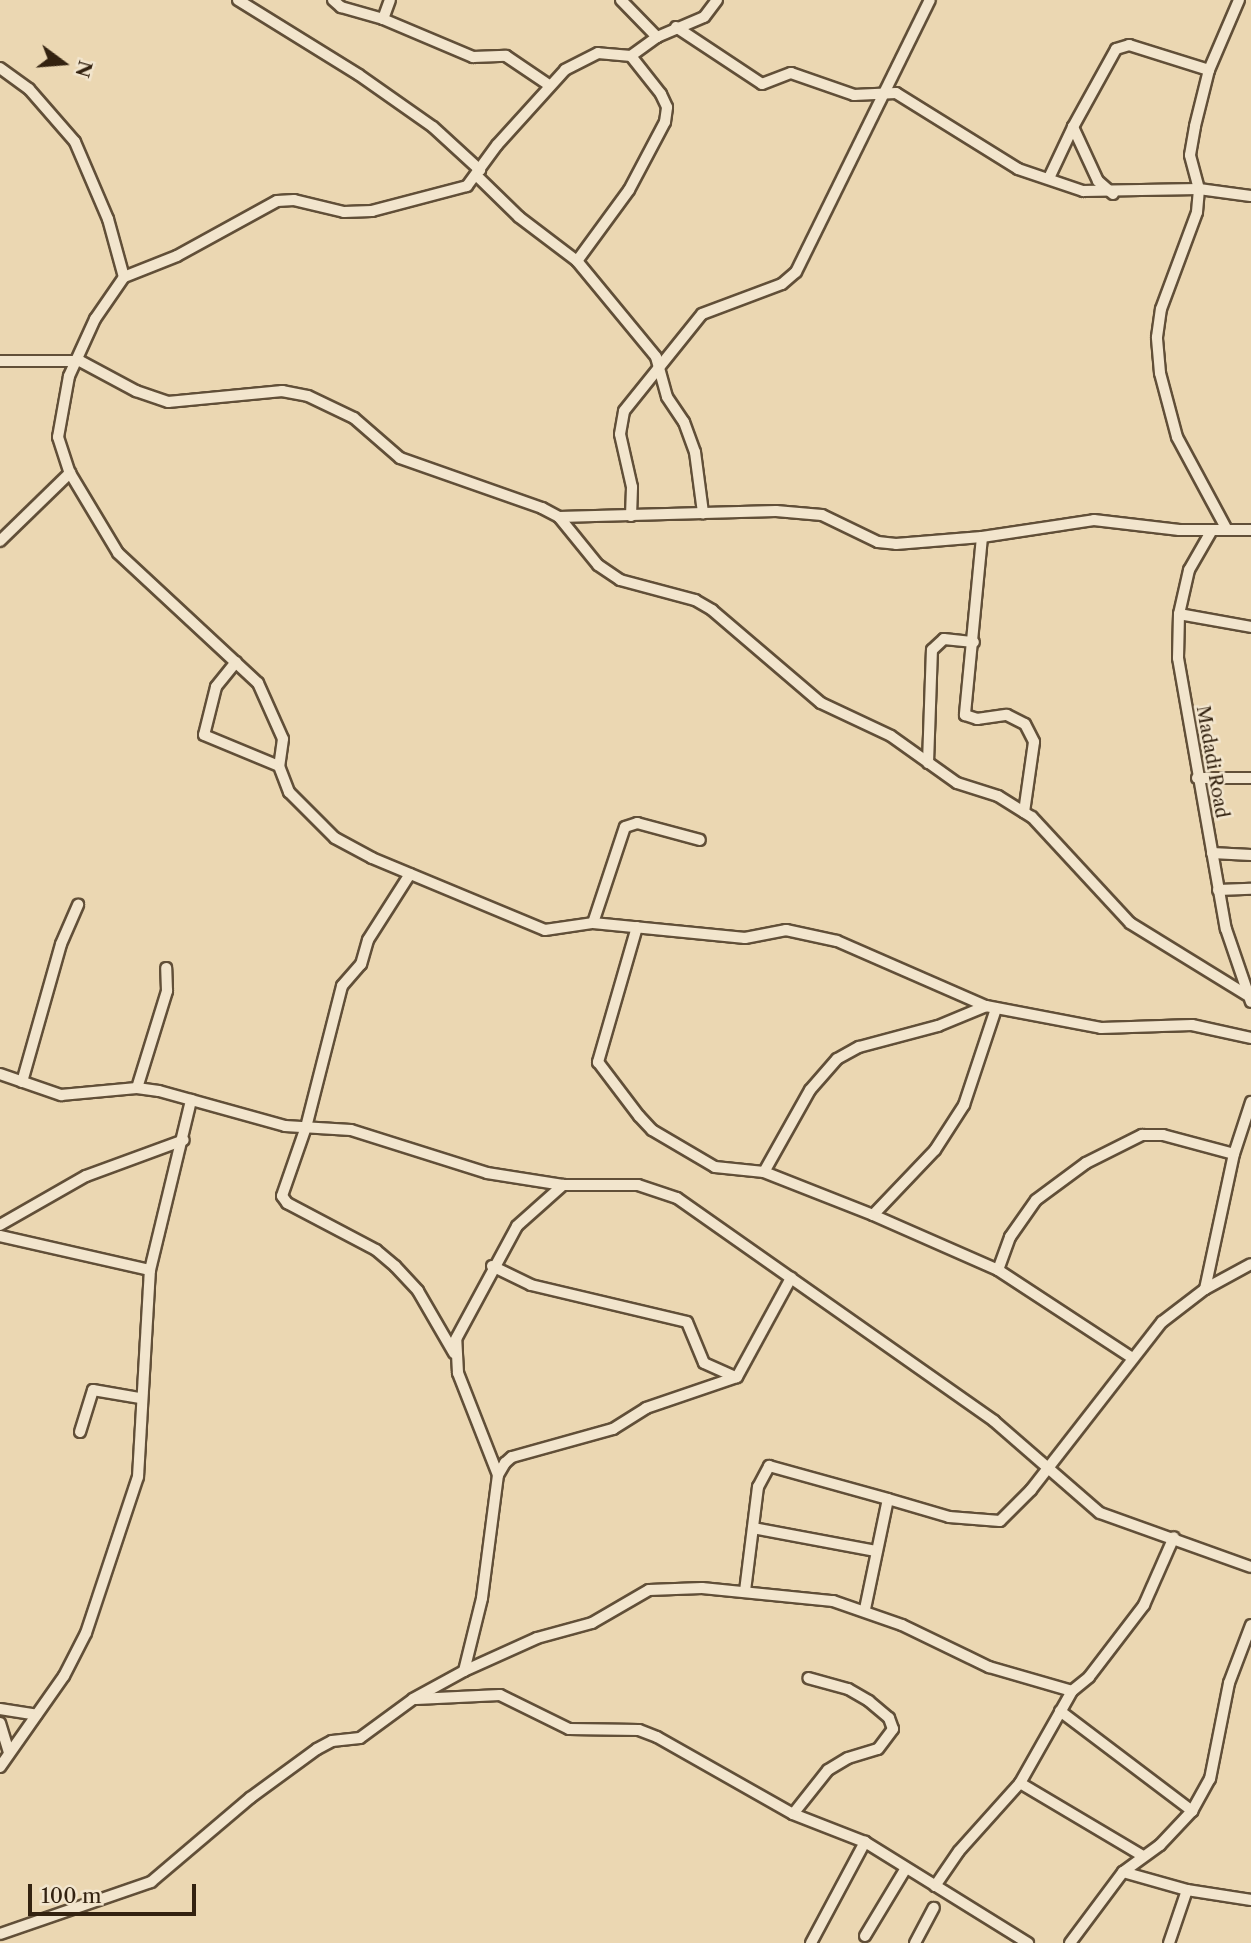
<!DOCTYPE html>
<html>
<head>
<meta charset="utf-8">
<style>
  body { margin:0 }
  #map { position:relative; width:1251px; height:1943px; overflow:hidden; background:#ebd7b2; font-family:"Libre Caslon Text",serif }
  div>[style] { position:absolute }
  [style*='--x'] { left:calc(var(--x)*1px); top:calc(var(--y)*1px); width:calc(var(--w)*1px); rotate:calc(var(--a)*1deg) }
  .roads { filter:drop-shadow(2px 0 #614f38) drop-shadow(-2px 0 #614f38) drop-shadow(0 2px #614f38) drop-shadow(0 -2px #614f38) }
  .minor>* { height:10px; margin:-5px; padding:0 5px; transform-origin:5px; border-radius:5px; background:#f2e5cd }
  span { translate:-50% -50%; white-space:nowrap; text-align:center; line-height:1.15; -webkit-text-stroke:5px #f2e5cd; paint-order:stroke }
  .street-label { font-size:18px; color:#332210 }
  .north { position:absolute; left:28px; top:28px; width:70px; height:70px; -webkit-text-stroke:5px #f2e5cd; paint-order:stroke; rotate:106deg; font-size:19px; font-weight:700; line-height:28px; text-align:center; color:#332210 }
  .north::after { content:''; display:block; margin:auto; width:24px; height:32px; background:#332210; clip-path:polygon(50% 0,100% 100%,50% 72%,0 100%) }
  .scale { position:absolute; left:28px; top:1884px; width:168px; height:32px; box-sizing:border-box; border:4px solid #332210; border-top:0; padding-left:9px; font-size:21px; line-height:24px; white-space:nowrap; color:#332210; -webkit-text-stroke:5px #f2e5cd; paint-order:stroke }
</style>
</head>
<body>
<div id="map">
  <div class="roads">
    <div class="minor">
      <i style="--x:238;--y:0;--w:142;--a:31.8"></i>
      <i style="--x:359;--y:75;--w:90;--a:35.1"></i>
      <i style="--x:433;--y:127;--w:64;--a:42.5"></i>
      <i style="--x:333;--y:0;--w:11;--a:41"></i>
      <i style="--x:341;--y:7;--w:44;--a:15.9"></i>
      <i style="--x:383;--y:19;--w:98;--a:22.9"></i>
      <i style="--x:473;--y:57;--w:33;--a:-2"></i>
      <i style="--x:506;--y:56;--w:52;--a:34"></i>
      <i style="--x:621;--y:0;--w:52;--a:45.8"></i>
      <i style="--x:717;--y:0;--w:21;--a:127"></i>
      <i style="--x:704;--y:17;--w:51;--a:156.9"></i>
      <i style="--x:657;--y:37;--w:32;--a:144"></i>
      <i style="--x:631;--y:56;--w:33;--a:-175"></i>
      <i style="--x:598;--y:53;--w:37;--a:153"></i>
      <i style="--x:565;--y:70;--w:101;--a:132.2"></i>
      <i style="--x:497;--y:145;--w:51;--a:126.2"></i>
      <i style="--x:467;--y:186;--w:98;--a:165.3"></i>
      <i style="--x:372;--y:211;--w:28;--a:178"></i>
      <i style="--x:344;--y:212;--w:51;--a:-166.5"></i>
      <i style="--x:294;--y:200;--w:17;--a:177"></i>
      <i style="--x:277;--y:201;--w:114;--a:151.2"></i>
      <i style="--x:177;--y:256;--w:57;--a:158.4"></i>
      <i style="--x:124;--y:277;--w:51;--a:124.6"></i>
      <i style="--x:95;--y:319;--w:63;--a:114.5"></i>
      <i style="--x:69;--y:376;--w:62;--a:100.2"></i>
      <i style="--x:58;--y:437;--w:38;--a:72"></i>
      <i style="--x:70;--y:473;--w:93;--a:59"></i>
      <i style="--x:118;--y:553;--w:191;--a:42.9"></i>
      <i style="--x:258;--y:683;--w:61;--a:65.9"></i>
      <i style="--x:283;--y:739;--w:27;--a:98"></i>
      <i style="--x:279;--y:766;--w:28;--a:69"></i>
      <i style="--x:289;--y:792;--w:65;--a:45"></i>
      <i style="--x:335;--y:838;--w:42;--a:28.4"></i>
      <i style="--x:372;--y:858;--w:187;--a:22.6"></i>
      <i style="--x:545;--y:930;--w:49;--a:-8.3"></i>
      <i style="--x:593;--y:923;--w:153;--a:5.6"></i>
      <i style="--x:745;--y:938;--w:42;--a:-11"></i>
      <i style="--x:786;--y:930;--w:52;--a:12.2"></i>
      <i style="--x:837;--y:941;--w:163;--a:23.6"></i>
      <i style="--x:986;--y:1006;--w:117;--a:10.8"></i>
      <i style="--x:1101;--y:1028;--w:91;--a:-1.9"></i>
      <i style="--x:1192;--y:1025;--w:60;--a:12.4"></i>
      <i style="--x:383;--y:19;--w:20;--a:-70"></i>
      <i style="--x:676;--y:27;--w:103;--a:33.5"></i>
      <i style="--x:762;--y:84;--w:31;--a:-21"></i>
      <i style="--x:791;--y:73;--w:67;--a:19.2"></i>
      <i style="--x:854;--y:95;--w:42;--a:-2.7"></i>
      <i style="--x:896;--y:93;--w:144;--a:31.9"></i>
      <i style="--x:1018;--y:169;--w:69;--a:18.7"></i>
      <i style="--x:1083;--y:191;--w:116;--a:-1"></i>
      <i style="--x:1199;--y:189;--w:52;--a:7.7"></i>
      <i style="--x:0;--y:68;--w:36;--a:36"></i>
      <i style="--x:29;--y:89;--w:70;--a:49"></i>
      <i style="--x:75;--y:142;--w:84;--a:66.8"></i>
      <i style="--x:108;--y:219;--w:60;--a:74.6"></i>
      <i style="--x:476;--y:175;--w:60;--a:44.3"></i>
      <i style="--x:519;--y:217;--w:73;--a:37.2"></i>
      <i style="--x:577;--y:261;--w:124;--a:50.5"></i>
      <i style="--x:656;--y:357;--w:41;--a:74.6"></i>
      <i style="--x:667;--y:397;--w:30;--a:56"></i>
      <i style="--x:684;--y:422;--w:32;--a:70"></i>
      <i style="--x:695;--y:452;--w:62;--a:82.5"></i>
      <i style="--x:1049;--y:178;--w:56;--a:-64.8"></i>
      <i style="--x:1113;--y:194;--w:20;--a:-139"></i>
      <i style="--x:1098;--y:181;--w:60;--a:-114.8"></i>
      <i style="--x:1073;--y:127;--w:89;--a:-61.1"></i>
      <i style="--x:1116;--y:49;--w:14;--a:-17"></i>
      <i style="--x:1129;--y:45;--w:84;--a:17.4"></i>
      <i style="--x:577;--y:261;--w:88;--a:-53.8"></i>
      <i style="--x:629;--y:190;--w:77;--a:-62.1"></i>
      <i style="--x:665;--y:122;--w:15;--a:-82"></i>
      <i style="--x:667;--y:107;--w:14;--a:-115"></i>
      <i style="--x:661;--y:94;--w:48;--a:-128.3"></i>
      <i style="--x:0;--y:361;--w:80;--a:0"></i>
      <i style="--x:80;--y:361;--w:64;--a:28.2"></i>
      <i style="--x:136;--y:391;--w:34;--a:19"></i>
      <i style="--x:168;--y:402;--w:115;--a:-5.5"></i>
      <i style="--x:282;--y:391;--w:26;--a:11"></i>
      <i style="--x:308;--y:396;--w:51;--a:25.6"></i>
      <i style="--x:354;--y:418;--w:61;--a:41"></i>
      <i style="--x:400;--y:458;--w:151;--a:19.4"></i>
      <i style="--x:542;--y:508;--w:19;--a:28"></i>
      <i style="--x:559;--y:517;--w:62;--a:50.9"></i>
      <i style="--x:598;--y:565;--w:27;--a:34"></i>
      <i style="--x:620;--y:580;--w:78;--a:14.9"></i>
      <i style="--x:695;--y:600;--w:20;--a:30"></i>
      <i style="--x:712;--y:610;--w:143;--a:40.5"></i>
      <i style="--x:821;--y:703;--w:77;--a:25.2"></i>
      <i style="--x:891;--y:736;--w:81;--a:35.5"></i>
      <i style="--x:957;--y:783;--w:43;--a:17.6"></i>
      <i style="--x:998;--y:796;--w:40;--a:32"></i>
      <i style="--x:1032;--y:817;--w:144;--a:47.2"></i>
      <i style="--x:1130;--y:923;--w:137;--a:31.6"></i>
      <i style="--x:631;--y:516;--w:29;--a:-88"></i>
      <i style="--x:632;--y:487;--w:54;--a:-102.8"></i>
      <i style="--x:620;--y:434;--w:23;--a:-80"></i>
      <i style="--x:624;--y:411;--w:124;--a:-51.2"></i>
      <i style="--x:702;--y:314;--w:85;--a:-20.6"></i>
      <i style="--x:782;--y:284;--w:18;--a:-41"></i>
      <i style="--x:796;--y:272;--w:303;--a:-63.8"></i>
      <i style="--x:559;--y:517;--w:217;--a:-1.6"></i>
      <i style="--x:776;--y:511;--w:46;--a:5"></i>
      <i style="--x:822;--y:515;--w:62;--a:25.7"></i>
      <i style="--x:878;--y:542;--w:18;--a:6"></i>
      <i style="--x:896;--y:544;--w:86;--a:-4.7"></i>
      <i style="--x:982;--y:537;--w:113;--a:-8.6"></i>
      <i style="--x:1094;--y:520;--w:86;--a:6.7"></i>
      <i style="--x:1179;--y:530;--w:72;--a:0"></i>
      <i style="--x:1226;--y:528;--w:103;--a:-118.3"></i>
      <i style="--x:1177;--y:437;--w:66;--a:-104.9"></i>
      <i style="--x:1160;--y:373;--w:36;--a:-95"></i>
      <i style="--x:1157;--y:337;--w:28;--a:-82"></i>
      <i style="--x:1161;--y:309;--w:103;--a:-69.6"></i>
      <i style="--x:1197;--y:212;--w:23;--a:-85"></i>
      <i style="--x:1199;--y:189;--w:35;--a:-105"></i>
      <i style="--x:1190;--y:155;--w:29;--a:-80"></i>
      <i style="--x:1195;--y:126;--w:58;--a:-76"></i>
      <i style="--x:1209;--y:70;--w:76;--a:-66.8"></i>
      <i style="--x:1212;--y:530;--w:46;--a:119.9"></i>
      <i style="--x:1189;--y:570;--w:45;--a:102.8"></i>
      <i style="--x:1179;--y:614;--w:44;--a:91.3"></i>
      <i style="--x:1178;--y:658;--w:275;--a:80"></i>
      <i style="--x:1226;--y:929;--w:77;--a:71.1"></i>
      <i style="--x:982;--y:537;--w:179;--a:95.5"></i>
      <i style="--x:965;--y:715;--w:13;--a:18"></i>
      <i style="--x:977;--y:719;--w:30;--a:-8"></i>
      <i style="--x:1007;--y:715;--w:20;--a:27"></i>
      <i style="--x:1025;--y:724;--w:20;--a:63"></i>
      <i style="--x:1034;--y:742;--w:71;--a:98.1"></i>
      <i style="--x:0;--y:541;--w:98;--a:-44.2"></i>
      <i style="--x:1179;--y:614;--w:73;--a:10.2"></i>
      <i style="--x:236;--y:662;--w:32;--a:129"></i>
      <i style="--x:216;--y:687;--w:49;--a:104"></i>
      <i style="--x:204;--y:735;--w:81;--a:22.5"></i>
      <i style="--x:928;--y:763;--w:113;--a:-88"></i>
      <i style="--x:932;--y:650;--w:16;--a:-43"></i>
      <i style="--x:944;--y:639;--w:30;--a:6"></i>
      <i style="--x:1197;--y:778;--w:54;--a:0"></i>
      <i style="--x:1212;--y:853;--w:39;--a:3"></i>
      <i style="--x:410;--y:874;--w:78;--a:122.5"></i>
      <i style="--x:368;--y:940;--w:25;--a:106"></i>
      <i style="--x:361;--y:964;--w:29;--a:131"></i>
      <i style="--x:342;--y:986;--w:146;--a:104.3"></i>
      <i style="--x:306;--y:1127;--w:73;--a:109.2"></i>
      <i style="--x:282;--y:1196;--w:9;--a:54"></i>
      <i style="--x:287;--y:1203;--w:101;--a:27.8"></i>
      <i style="--x:376;--y:1250;--w:25;--a:40"></i>
      <i style="--x:395;--y:1266;--w:34;--a:47"></i>
      <i style="--x:418;--y:1291;--w:72;--a:59.9"></i>
      <i style="--x:1218;--y:890;--w:33;--a:-2"></i>
      <i style="--x:593;--y:923;--w:101;--a:-71.6"></i>
      <i style="--x:625;--y:827;--w:13;--a:-18"></i>
      <i style="--x:637;--y:823;--w:65;--a:15.1"></i>
      <i style="--x:637;--y:927;--w:141;--a:106.1"></i>
      <i style="--x:598;--y:1062;--w:68;--a:52.8"></i>
      <i style="--x:639;--y:1116;--w:19;--a:47"></i>
      <i style="--x:652;--y:1130;--w:73;--a:30.4"></i>
      <i style="--x:715;--y:1167;--w:49;--a:5.8"></i>
      <i style="--x:764;--y:1172;--w:117;--a:21.5"></i>
      <i style="--x:873;--y:1215;--w:90;--a:-46.4"></i>
      <i style="--x:935;--y:1150;--w:54;--a:-57.2"></i>
      <i style="--x:964;--y:1105;--w:101;--a:-71.6"></i>
      <i style="--x:0;--y:1074;--w:65;--a:19"></i>
      <i style="--x:61;--y:1095;--w:76;--a:-5.3"></i>
      <i style="--x:137;--y:1088;--w:22;--a:8"></i>
      <i style="--x:159;--y:1091;--w:131;--a:15.5"></i>
      <i style="--x:285;--y:1126;--w:66;--a:3.5"></i>
      <i style="--x:351;--y:1130;--w:143;--a:17.5"></i>
      <i style="--x:487;--y:1173;--w:77;--a:9"></i>
      <i style="--x:563;--y:1185;--w:75;--a:0"></i>
      <i style="--x:638;--y:1185;--w:41;--a:18.4"></i>
      <i style="--x:677;--y:1198;--w:388;--a:35.1"></i>
      <i style="--x:994;--y:1421;--w:140;--a:41"></i>
      <i style="--x:1100;--y:1513;--w:160;--a:19.7"></i>
      <i style="--x:22;--y:1082;--w:143;--a:-74.2"></i>
      <i style="--x:61;--y:944;--w:43;--a:-66.4"></i>
      <i style="--x:137;--y:1088;--w:102;--a:-72.8"></i>
      <i style="--x:167;--y:991;--w:23;--a:-92"></i>
      <i style="--x:764;--y:1172;--w:94;--a:-60.7"></i>
      <i style="--x:810;--y:1090;--w:41;--a:-48.9"></i>
      <i style="--x:837;--y:1059;--w:25;--a:-29"></i>
      <i style="--x:859;--y:1047;--w:82;--a:-14.9"></i>
      <i style="--x:938;--y:1026;--w:52;--a:-22.6"></i>
      <i style="--x:873;--y:1215;--w:137;--a:23.7"></i>
      <i style="--x:998;--y:1270;--w:159;--a:33.2"></i>
      <i style="--x:0;--y:1225;--w:99;--a:-29.7"></i>
      <i style="--x:86;--y:1176;--w:104;--a:-20.2"></i>
      <i style="--x:0;--y:1236;--w:154;--a:12.8"></i>
      <i style="--x:492;--y:1266;--w:43;--a:26"></i>
      <i style="--x:531;--y:1285;--w:160;--a:13.3"></i>
      <i style="--x:687;--y:1322;--w:44;--a:67.5"></i>
      <i style="--x:704;--y:1363;--w:35;--a:24"></i>
      <i style="--x:998;--y:1270;--w:35;--a:-70"></i>
      <i style="--x:1010;--y:1237;--w:45;--a:-54.9"></i>
      <i style="--x:1036;--y:1200;--w:62;--a:-36.5"></i>
      <i style="--x:1086;--y:1163;--w:63;--a:-26.6"></i>
      <i style="--x:1142;--y:1135;--w:21;--a:0"></i>
      <i style="--x:1163;--y:1135;--w:73;--a:15"></i>
      <i style="--x:1205;--y:1289;--w:138;--a:-77.9"></i>
      <i style="--x:1234;--y:1154;--w:55;--a:-71.9"></i>
      <i style="--x:80;--y:1432;--w:44;--a:-72.8"></i>
      <i style="--x:93;--y:1390;--w:48;--a:9.7"></i>
      <i style="--x:498;--y:1475;--w:110;--a:-111.4"></i>
      <i style="--x:458;--y:1373;--w:34;--a:-93"></i>
      <i style="--x:456;--y:1339;--w:128;--a:-61.6"></i>
      <i style="--x:517;--y:1226;--w:62;--a:-41.7"></i>
      <i style="--x:753;--y:1528;--w:125;--a:10.6"></i>
      <i style="--x:745;--y:1591;--w:105;--a:-82.9"></i>
      <i style="--x:758;--y:1487;--w:24;--a:-62"></i>
      <i style="--x:769;--y:1466;--w:123;--a:15.5"></i>
      <i style="--x:865;--y:1609;--w:112;--a:-78.2"></i>
      <i style="--x:888;--y:1499;--w:64;--a:16.4"></i>
      <i style="--x:949;--y:1517;--w:51;--a:4.5"></i>
      <i style="--x:1000;--y:1521;--w:44;--a:-45"></i>
      <i style="--x:1031;--y:1490;--w:213;--a:-52.1"></i>
      <i style="--x:1162;--y:1322;--w:54;--a:-37.5"></i>
      <i style="--x:1205;--y:1289;--w:52;--a:-28.5"></i>
      <i style="--x:464;--y:1671;--w:75;--a:-76.1"></i>
      <i style="--x:482;--y:1598;--w:124;--a:-82.6"></i>
      <i style="--x:498;--y:1475;--w:14;--a:-60"></i>
      <i style="--x:505;--y:1463;--w:9;--a:-41"></i>
      <i style="--x:512;--y:1457;--w:105;--a:-15.5"></i>
      <i style="--x:613;--y:1429;--w:39;--a:-32"></i>
      <i style="--x:646;--y:1408;--w:96;--a:-18.8"></i>
      <i style="--x:737;--y:1377;--w:113;--a:-61.4"></i>
      <i style="--x:416;--y:1699;--w:84;--a:-2.7"></i>
      <i style="--x:500;--y:1695;--w:77;--a:26.2"></i>
      <i style="--x:569;--y:1729;--w:70;--a:0.8"></i>
      <i style="--x:639;--y:1730;--w:19;--a:21"></i>
      <i style="--x:657;--y:1737;--w:156;--a:29.5"></i>
      <i style="--x:793;--y:1814;--w:77;--a:21.3"></i>
      <i style="--x:865;--y:1842;--w:192;--a:31.8"></i>
      <i style="--x:0;--y:1709;--w:37;--a:9"></i>
      <i style="--x:1060;--y:1711;--w:166;--a:37.1"></i>
      <i style="--x:0;--y:1723;--w:30;--a:73"></i>
      <i style="--x:0;--y:1767;--w:111;--a:-54.9"></i>
      <i style="--x:64;--y:1676;--w:48;--a:-62.9"></i>
      <i style="--x:86;--y:1633;--w:164;--a:-71.6"></i>
      <i style="--x:138;--y:1477;--w:207;--a:-86.7"></i>
      <i style="--x:150;--y:1270;--w:175;--a:-76.4"></i>
      <i style="--x:1020;--y:1783;--w:143;--a:30.7"></i>
      <i style="--x:793;--y:1814;--w:56;--a:-51.5"></i>
      <i style="--x:828;--y:1770;--w:23;--a:-31"></i>
      <i style="--x:848;--y:1758;--w:31;--a:-17"></i>
      <i style="--x:878;--y:1749;--w:25;--a:-53"></i>
      <i style="--x:893;--y:1729;--w:12;--a:-110"></i>
      <i style="--x:889;--y:1718;--w:26;--a:-140"></i>
      <i style="--x:869;--y:1701;--w:24;--a:-150"></i>
      <i style="--x:848;--y:1689;--w:41;--a:-164.6"></i>
      <i style="--x:1123;--y:1872;--w:66;--a:15.7"></i>
      <i style="--x:1187;--y:1890;--w:65;--a:8.9"></i>
      <i style="--x:935;--y:1886;--w:42;--a:-55.6"></i>
      <i style="--x:959;--y:1851;--w:91;--a:-48.1"></i>
      <i style="--x:1020;--y:1783;--w:106;--a:-60.5"></i>
      <i style="--x:0;--y:1934;--w:160;--a:-19"></i>
      <i style="--x:151;--y:1882;--w:130;--a:-40.3"></i>
      <i style="--x:250;--y:1798;--w:83;--a:-36.2"></i>
      <i style="--x:317;--y:1749;--w:17;--a:-28"></i>
      <i style="--x:332;--y:1741;--w:28;--a:-6"></i>
      <i style="--x:360;--y:1738;--w:66;--a:-36.3"></i>
      <i style="--x:413;--y:1699;--w:58;--a:-28.8"></i>
      <i style="--x:464;--y:1671;--w:80;--a:-24.3"></i>
      <i style="--x:537;--y:1638;--w:57;--a:-15.3"></i>
      <i style="--x:592;--y:1623;--w:66;--a:-30.1"></i>
      <i style="--x:649;--y:1590;--w:53;--a:-2.2"></i>
      <i style="--x:702;--y:1588;--w:132;--a:5.7"></i>
      <i style="--x:833;--y:1601;--w:73;--a:19.2"></i>
      <i style="--x:902;--y:1625;--w:97;--a:25.8"></i>
      <i style="--x:989;--y:1667;--w:86;--a:16.1"></i>
      <i style="--x:1072;--y:1691;--w:22;--a:-39"></i>
      <i style="--x:1089;--y:1677;--w:91;--a:-52.6"></i>
      <i style="--x:1144;--y:1605;--w:74;--a:-66.2"></i>
      <i style="--x:865;--y:1936;--w:79;--a:-58.9"></i>
      <i style="--x:811;--y:1943;--w:115;--a:-61.9"></i>
      <i style="--x:915;--y:1943;--w:40;--a:-62"></i>
      <i style="--x:1070;--y:1943;--w:89;--a:-53.3"></i>
      <i style="--x:1123;--y:1872;--w:46;--a:-36.1"></i>
      <i style="--x:1160;--y:1845;--w:47;--a:-46.7"></i>
      <i style="--x:1192;--y:1811;--w:37;--a:-61"></i>
      <i style="--x:1210;--y:1779;--w:98;--a:-78.8"></i>
      <i style="--x:1229;--y:1683;--w:62;--a:-69.2"></i>
      <i style="--x:1169;--y:1943;--w:56;--a:-71.2"></i>
    </div>
  </div>
  <div class="street-label">
    <span style="left:1212px;top:762px;rotate:80deg">Madadi Road</span>
  </div>
  <div class="north">N</div>
  <div class="scale">100 m</div>
</div>
</body>
</html>
